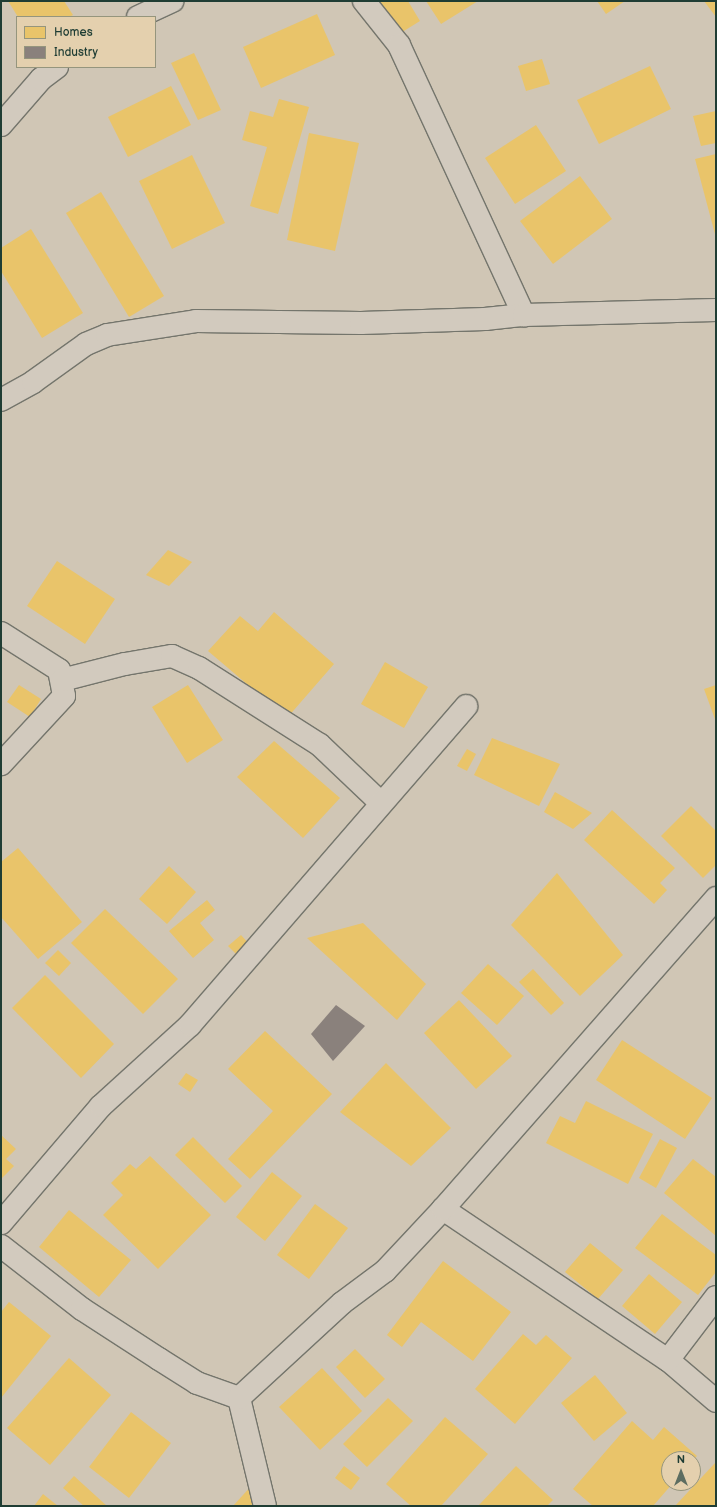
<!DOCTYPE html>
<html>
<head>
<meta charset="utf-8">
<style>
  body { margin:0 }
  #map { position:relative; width:717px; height:1507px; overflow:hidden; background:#d0c6b5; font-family:"Balsamiq Sans",sans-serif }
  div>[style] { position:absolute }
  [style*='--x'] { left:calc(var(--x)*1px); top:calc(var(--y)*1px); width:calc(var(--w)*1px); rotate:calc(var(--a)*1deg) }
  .homes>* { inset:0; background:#e9c46a }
  .industry>* { inset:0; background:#8a817c }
  .roads { filter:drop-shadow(1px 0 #74756c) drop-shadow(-1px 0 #74756c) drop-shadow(0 1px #74756c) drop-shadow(0 -1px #74756c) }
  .minor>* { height:22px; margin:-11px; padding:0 11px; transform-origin:11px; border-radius:11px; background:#d2cabe }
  span { translate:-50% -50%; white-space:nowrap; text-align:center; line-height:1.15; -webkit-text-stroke:4px #e4d0ae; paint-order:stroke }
  .frame { position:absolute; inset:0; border:2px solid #1f3d34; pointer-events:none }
  .legend { position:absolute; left:16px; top:16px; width:140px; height:52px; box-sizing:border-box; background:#e4d0ae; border:1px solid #95957d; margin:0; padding:5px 7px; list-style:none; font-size:12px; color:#1f3d34 }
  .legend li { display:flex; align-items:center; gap:8px; height:20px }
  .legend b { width:20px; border:1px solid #95957d }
  .north { position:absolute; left:661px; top:1451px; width:40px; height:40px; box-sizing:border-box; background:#e4d0ae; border:1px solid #95957d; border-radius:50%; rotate:0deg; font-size:11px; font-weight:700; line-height:16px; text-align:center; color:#1f3d34 }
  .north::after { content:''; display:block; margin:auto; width:14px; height:18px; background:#5d6d61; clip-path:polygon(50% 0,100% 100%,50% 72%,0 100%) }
</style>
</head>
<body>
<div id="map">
  <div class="homes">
    <i style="clip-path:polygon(8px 1px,64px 1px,73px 15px,69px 17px,18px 17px)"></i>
    <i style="clip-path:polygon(379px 1px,408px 1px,420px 21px,399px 34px)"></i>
    <i style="clip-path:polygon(426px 1px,478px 1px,441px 24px)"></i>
    <i style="clip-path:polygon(597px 1px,625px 1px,606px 14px)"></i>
    <i style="clip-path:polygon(704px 1px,716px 1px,716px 17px)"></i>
    <i style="clip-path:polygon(317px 14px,335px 55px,261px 88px,243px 47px)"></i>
    <i style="clip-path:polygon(194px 53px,221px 110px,198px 120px,171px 63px)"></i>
    <i style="clip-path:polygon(542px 59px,550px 84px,526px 91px,518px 66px)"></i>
    <i style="clip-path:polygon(650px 66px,671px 109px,599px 144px,577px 100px)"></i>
    <i style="clip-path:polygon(171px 86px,191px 125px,128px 157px,108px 117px)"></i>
    <i style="clip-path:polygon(279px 99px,309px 107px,278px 214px,250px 206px,267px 147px,242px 140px,250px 111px,273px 117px)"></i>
    <i style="clip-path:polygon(716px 111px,716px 143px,701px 146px,693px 116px)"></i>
    <i style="clip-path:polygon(536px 125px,566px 171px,515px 204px,485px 158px)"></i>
    <i style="clip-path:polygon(309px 133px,359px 143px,335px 251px,287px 240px)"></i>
    <i style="clip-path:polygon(716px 154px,716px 238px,695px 159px)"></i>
    <i style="clip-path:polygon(192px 155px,225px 223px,172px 249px,139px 181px)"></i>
    <i style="clip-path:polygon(580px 176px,612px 219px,553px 264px,520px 221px)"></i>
    <i style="clip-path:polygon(101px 192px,164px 296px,129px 317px,66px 213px)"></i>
    <i style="clip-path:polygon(31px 229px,83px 313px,42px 338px,1px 271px,1px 248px)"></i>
    <i style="clip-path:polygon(168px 550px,192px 562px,169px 586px,146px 575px)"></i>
    <i style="clip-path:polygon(57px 561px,115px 599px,85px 644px,27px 606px)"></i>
    <i style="clip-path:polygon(274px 612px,334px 664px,287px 718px,208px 651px,240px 616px,258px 631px)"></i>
    <i style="clip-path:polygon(385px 662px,428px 687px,404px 728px,361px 704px)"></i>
    <i style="clip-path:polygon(19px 685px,41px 699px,30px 717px,7px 702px)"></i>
    <i style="clip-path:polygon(188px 685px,223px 740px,187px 763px,152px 707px)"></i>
    <i style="clip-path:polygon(716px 685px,716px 722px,704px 689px)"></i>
    <i style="clip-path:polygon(492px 738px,560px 764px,539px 806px,474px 775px)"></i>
    <i style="clip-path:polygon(274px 741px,340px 798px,303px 838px,237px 777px)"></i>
    <i style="clip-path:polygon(467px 749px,476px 754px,467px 771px,457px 766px)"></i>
    <i style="clip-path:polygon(555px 792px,592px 813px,573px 829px,544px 812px)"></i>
    <i style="clip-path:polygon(691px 806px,716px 831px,716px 865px,703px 878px,661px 836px)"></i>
    <i style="clip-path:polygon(612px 810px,675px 868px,660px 883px,667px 890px,654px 904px,584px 840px)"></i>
    <i style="clip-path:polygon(18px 848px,82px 922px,38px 959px,1px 917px,1px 862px)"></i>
    <i style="clip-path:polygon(169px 866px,196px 892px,167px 924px,139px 899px)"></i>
    <i style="clip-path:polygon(557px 873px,623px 955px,580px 996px,511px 925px)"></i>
    <i style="clip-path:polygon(207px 900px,215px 910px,200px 923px,214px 940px,193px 958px,169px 931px)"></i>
    <i style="clip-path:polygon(105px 909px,178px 979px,143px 1014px,71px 943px)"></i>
    <i style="clip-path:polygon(363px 923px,426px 984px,397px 1020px,307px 938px)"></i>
    <i style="clip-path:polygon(241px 935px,250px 945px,238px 956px,228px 946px)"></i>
    <i style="clip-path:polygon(58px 950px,71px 963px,59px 976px,45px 963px)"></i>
    <i style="clip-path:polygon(488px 964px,524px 996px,497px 1025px,461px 993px)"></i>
    <i style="clip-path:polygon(533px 969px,564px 1003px,551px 1015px,519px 982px)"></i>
    <i style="clip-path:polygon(45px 975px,114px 1044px,81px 1078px,12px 1008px)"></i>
    <i style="clip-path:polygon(459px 1000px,512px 1056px,476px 1089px,424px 1033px)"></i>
    <i style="clip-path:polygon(265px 1031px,332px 1094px,250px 1179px,228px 1159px,273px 1111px,228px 1069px)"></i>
    <i style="clip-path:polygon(622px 1040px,712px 1098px,685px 1139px,596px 1080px)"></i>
    <i style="clip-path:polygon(386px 1063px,451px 1128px,411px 1166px,340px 1112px)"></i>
    <i style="clip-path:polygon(186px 1073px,198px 1080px,190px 1092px,178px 1084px)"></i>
    <i style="clip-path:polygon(586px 1101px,653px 1134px,628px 1184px,546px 1143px,560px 1116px,575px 1123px)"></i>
    <i style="clip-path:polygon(1px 1135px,16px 1149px,6px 1159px,14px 1166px,1px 1179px)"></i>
    <i style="clip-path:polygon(193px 1137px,242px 1186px,225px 1203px,175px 1155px)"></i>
    <i style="clip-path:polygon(660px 1139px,677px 1148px,656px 1188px,639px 1178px)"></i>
    <i style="clip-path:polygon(150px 1156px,211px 1215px,158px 1269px,103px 1215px,123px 1195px,111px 1183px,130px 1164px,136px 1169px)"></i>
    <i style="clip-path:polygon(693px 1159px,716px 1177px,716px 1236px,664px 1193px)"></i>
    <i style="clip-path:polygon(272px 1172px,302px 1196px,265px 1241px,236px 1217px)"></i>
    <i style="clip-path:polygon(315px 1204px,348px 1228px,309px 1279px,277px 1255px)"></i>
    <i style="clip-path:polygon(69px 1210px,131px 1260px,99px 1297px,39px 1247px)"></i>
    <i style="clip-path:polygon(662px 1214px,716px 1255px,716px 1272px,698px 1295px,635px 1248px)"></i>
    <i style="clip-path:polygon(590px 1243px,623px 1270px,598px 1299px,565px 1272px)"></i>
    <i style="clip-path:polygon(443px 1261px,511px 1312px,473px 1361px,421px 1322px,402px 1347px,387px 1335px)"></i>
    <i style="clip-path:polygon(649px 1274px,682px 1302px,655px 1334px,622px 1306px)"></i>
    <i style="clip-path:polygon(9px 1302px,51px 1336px,1px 1398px,1px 1312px)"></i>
    <i style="clip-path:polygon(523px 1334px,536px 1345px,546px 1335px,572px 1358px,515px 1424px,475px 1389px)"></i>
    <i style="clip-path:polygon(355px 1349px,385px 1379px,365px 1398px,336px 1367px)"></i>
    <i style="clip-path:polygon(69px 1358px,111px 1395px,50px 1465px,7px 1428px)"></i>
    <i style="clip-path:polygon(322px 1368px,362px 1411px,320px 1450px,279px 1407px)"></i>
    <i style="clip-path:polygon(595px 1375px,627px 1413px,594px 1441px,561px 1403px)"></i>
    <i style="clip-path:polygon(388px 1398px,413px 1421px,367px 1467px,343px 1444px)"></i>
    <i style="clip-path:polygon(131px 1412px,171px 1443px,129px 1498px,89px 1467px)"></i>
    <i style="clip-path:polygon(445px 1417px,488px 1454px,441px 1506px,411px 1506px,386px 1484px)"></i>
    <i style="clip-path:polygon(632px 1421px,653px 1440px,664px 1427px,697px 1456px,694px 1459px,669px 1459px,669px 1483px,673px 1483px,653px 1506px,593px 1506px,573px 1489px)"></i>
    <i style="clip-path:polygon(715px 1463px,716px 1506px,675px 1506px)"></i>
    <i style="clip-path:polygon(344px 1466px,360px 1478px,351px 1490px,335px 1478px)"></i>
    <i style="clip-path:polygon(516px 1466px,553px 1500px,547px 1506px,478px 1506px)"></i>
    <i style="clip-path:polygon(74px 1476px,107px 1506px,84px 1506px,63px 1488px)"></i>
    <i style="clip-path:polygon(253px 1484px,279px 1506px,233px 1506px)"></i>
    <i style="clip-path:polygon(43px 1494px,58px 1506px,34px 1506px)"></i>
  </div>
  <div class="industry">
    <i style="clip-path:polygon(336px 1005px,365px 1026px,333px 1061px,311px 1034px)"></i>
  </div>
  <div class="roads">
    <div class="minor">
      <i style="--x:364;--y:1;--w:56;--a:51.5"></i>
      <i style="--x:399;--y:45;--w:298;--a:65.2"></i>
      <i style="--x:138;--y:17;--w:38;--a:-25"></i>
      <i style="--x:1;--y:125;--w:61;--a:-49"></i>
      <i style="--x:41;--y:79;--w:20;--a:-37"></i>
      <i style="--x:1;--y:400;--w:37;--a:-29"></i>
      <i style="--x:33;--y:382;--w:65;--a:-35.6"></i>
      <i style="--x:86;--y:344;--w:23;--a:-23"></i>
      <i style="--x:107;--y:335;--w:90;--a:-8.9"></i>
      <i style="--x:196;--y:321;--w:165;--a:0.7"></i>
      <i style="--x:361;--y:323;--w:124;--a:-1.8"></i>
      <i style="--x:485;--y:319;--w:39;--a:-6"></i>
      <i style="--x:524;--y:315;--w:192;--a:-1.5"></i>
      <i style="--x:1;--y:633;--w:69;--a:32.5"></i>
      <i style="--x:59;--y:670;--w:26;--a:79"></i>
      <i style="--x:64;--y:696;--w:93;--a:132.8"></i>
      <i style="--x:62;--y:680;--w:65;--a:-14.3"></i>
      <i style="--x:125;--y:664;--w:48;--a:-9.7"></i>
      <i style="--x:172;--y:656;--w:30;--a:24"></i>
      <i style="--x:199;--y:668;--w:143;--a:32.5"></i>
      <i style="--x:320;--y:745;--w:84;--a:43.6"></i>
      <i style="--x:443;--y:1209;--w:271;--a:33.9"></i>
      <i style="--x:668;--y:1360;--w:63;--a:40.5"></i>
      <i style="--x:1;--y:1223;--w:154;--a:-49.5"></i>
      <i style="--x:101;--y:1106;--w:120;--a:-42.3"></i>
      <i style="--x:190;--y:1025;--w:422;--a:-49.1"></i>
      <i style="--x:1;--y:1246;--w:103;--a:37.9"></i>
      <i style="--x:82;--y:1309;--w:92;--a:33"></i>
      <i style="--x:159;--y:1359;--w:45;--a:32.3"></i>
      <i style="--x:197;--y:1383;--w:45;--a:19.7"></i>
      <i style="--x:239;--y:1398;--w:111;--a:76.5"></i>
      <i style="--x:668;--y:1360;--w:79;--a:-52.7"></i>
      <i style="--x:239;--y:1398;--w:140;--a:-42.7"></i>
      <i style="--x:342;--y:1303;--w:54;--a:-36.7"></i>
      <i style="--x:385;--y:1271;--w:85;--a:-46.9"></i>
      <i style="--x:443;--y:1209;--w:414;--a:-48.7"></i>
    </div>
  </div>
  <div class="frame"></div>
  <ul class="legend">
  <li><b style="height:11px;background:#e9c46a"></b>Homes</li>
  <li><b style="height:11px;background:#8a817c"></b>Industry</li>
  </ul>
  <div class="north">N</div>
</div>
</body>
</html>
